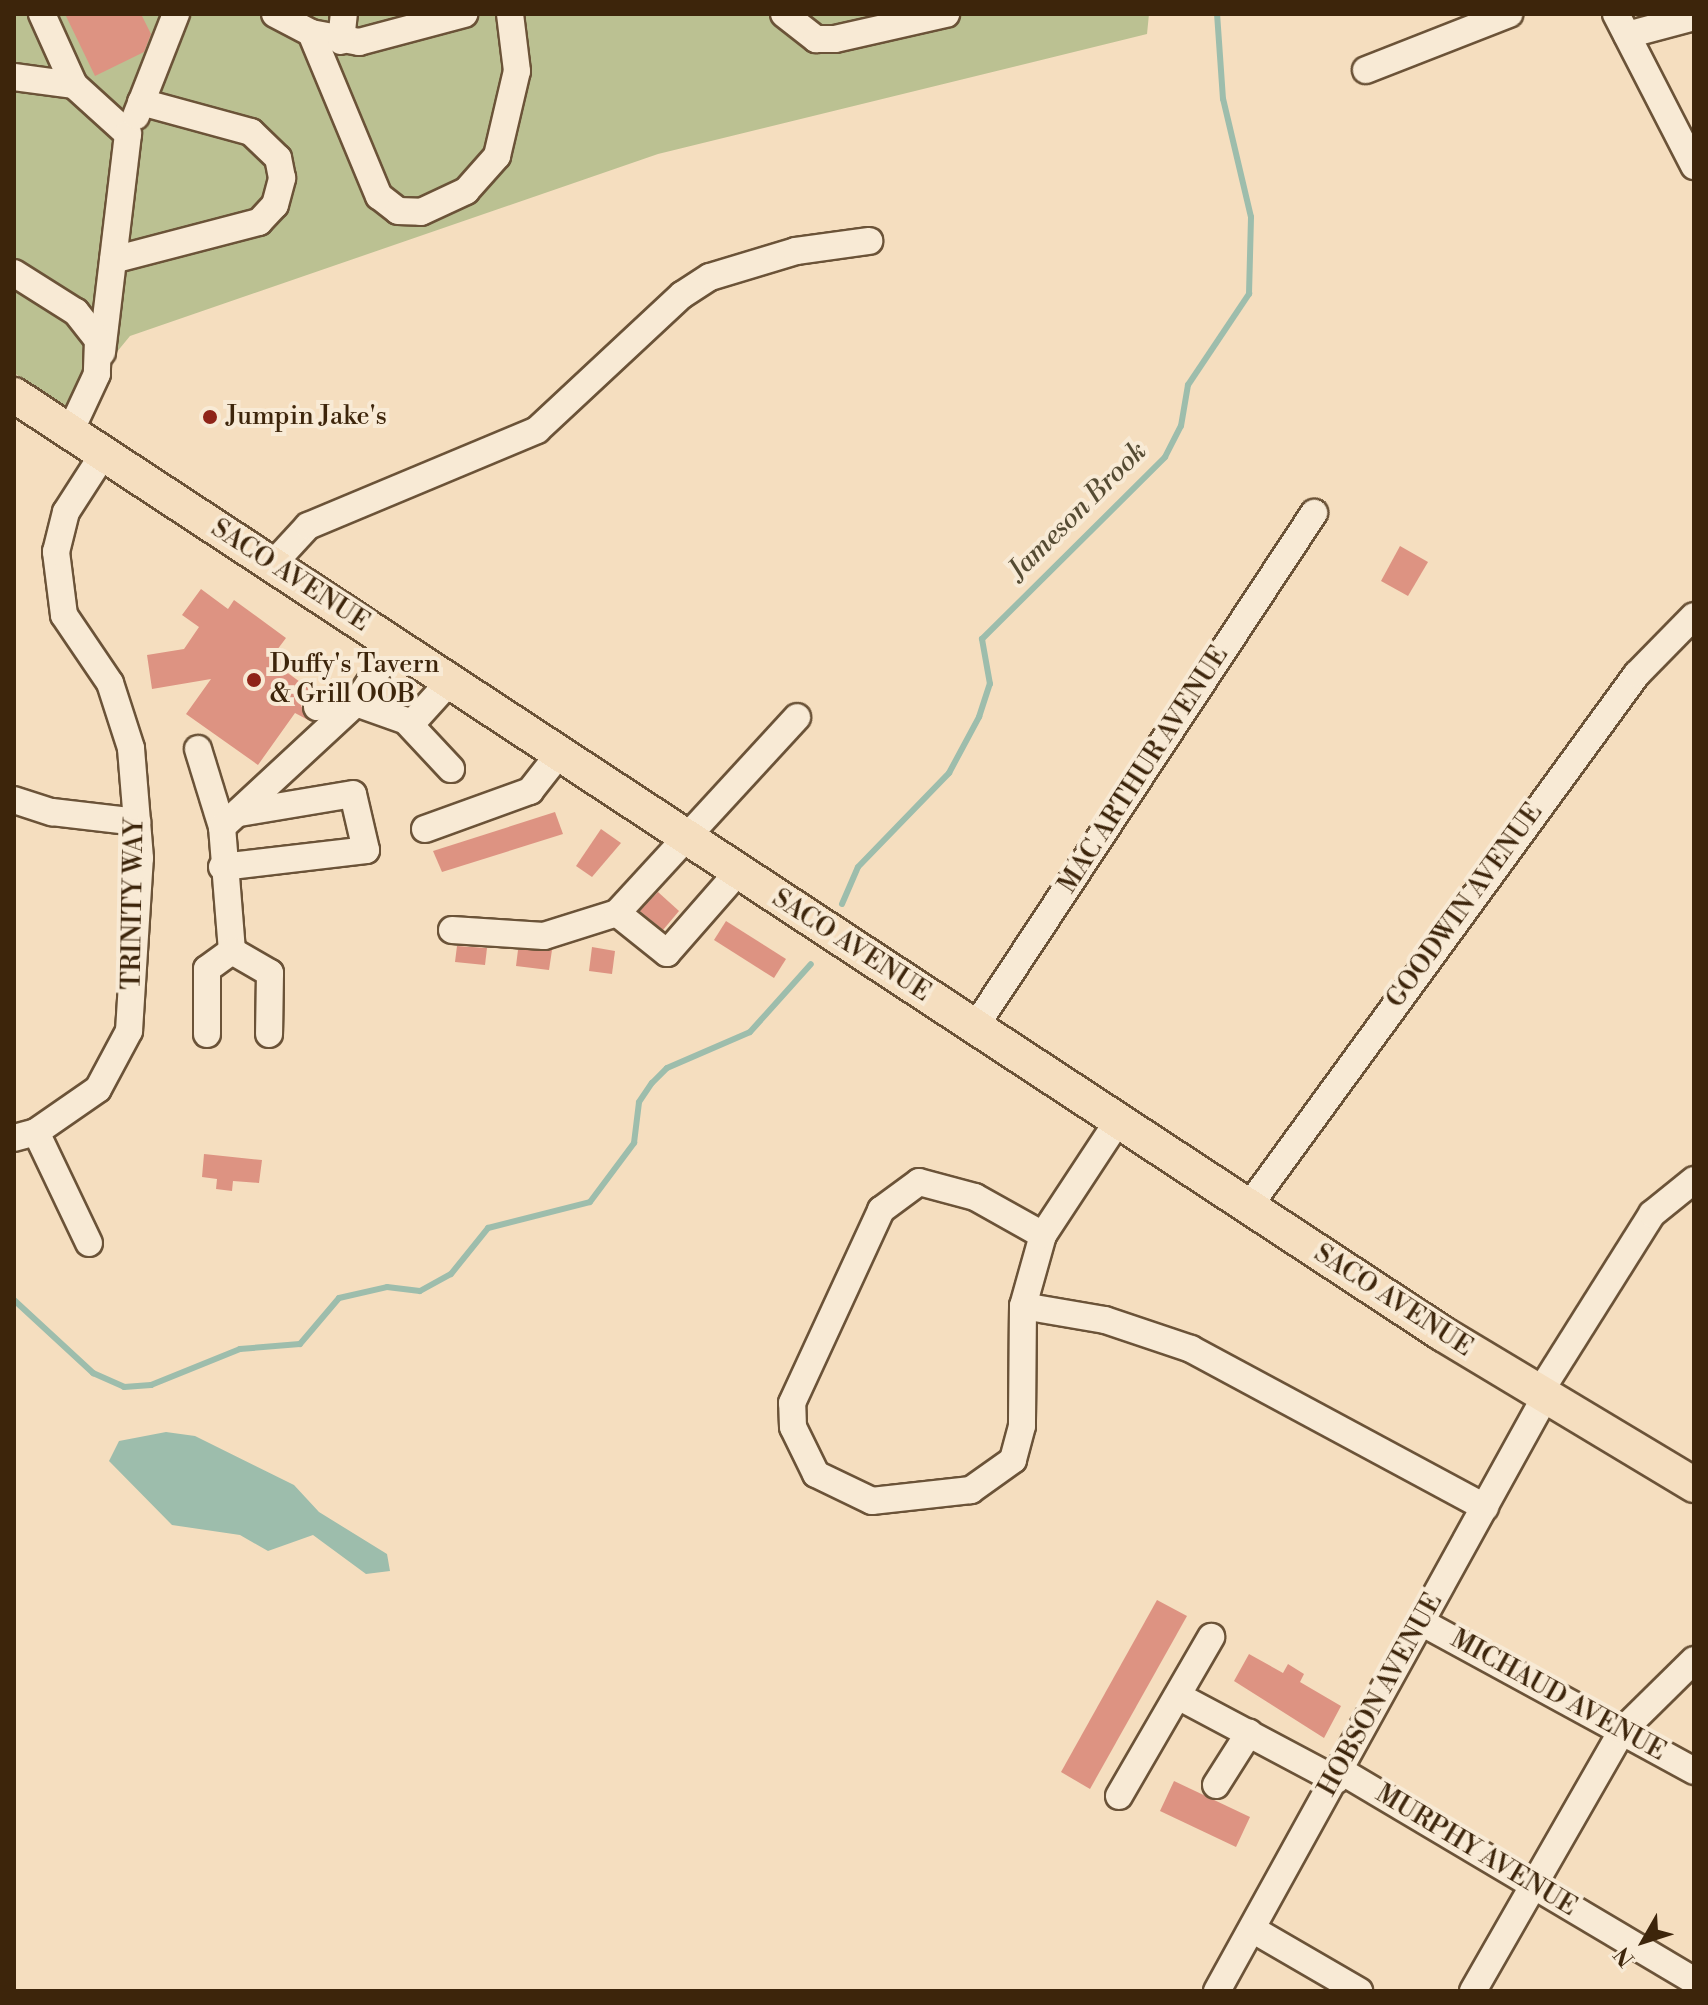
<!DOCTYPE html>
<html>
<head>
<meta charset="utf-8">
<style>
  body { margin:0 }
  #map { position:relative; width:1708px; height:2005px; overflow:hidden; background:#f5debf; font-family:"Libre Bodoni",serif }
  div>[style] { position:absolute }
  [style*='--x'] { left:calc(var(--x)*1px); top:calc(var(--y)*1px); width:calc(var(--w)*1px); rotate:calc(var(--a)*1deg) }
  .green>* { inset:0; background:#bbc192 }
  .water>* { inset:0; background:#9dbdac }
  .stream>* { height:6px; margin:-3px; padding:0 3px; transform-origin:3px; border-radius:3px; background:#9dbdac }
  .building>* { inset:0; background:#dd9382 }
  .roads { filter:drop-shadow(2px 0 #6b5338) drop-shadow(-2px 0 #6b5338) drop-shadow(0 2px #6b5338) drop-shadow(0 -2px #6b5338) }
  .minor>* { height:26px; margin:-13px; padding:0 13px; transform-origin:13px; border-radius:13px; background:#f8ead5 }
  .major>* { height:34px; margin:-17px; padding:0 17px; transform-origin:17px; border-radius:17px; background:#f5debf }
  .dots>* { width:22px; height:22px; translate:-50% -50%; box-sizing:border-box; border:4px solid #f8ead5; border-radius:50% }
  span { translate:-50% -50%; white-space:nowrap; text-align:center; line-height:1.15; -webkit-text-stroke:8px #f8ead5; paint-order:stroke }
  .poi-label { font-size:26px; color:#3d250b }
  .left { translate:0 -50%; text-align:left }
  .street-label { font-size:26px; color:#3d250b }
  .water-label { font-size:28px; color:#554b33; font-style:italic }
  .frame { position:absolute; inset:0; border:16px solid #3d250b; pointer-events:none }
  .north { position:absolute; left:1604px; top:1901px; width:80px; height:80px; -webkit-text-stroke:6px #f8ead5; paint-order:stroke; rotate:231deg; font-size:22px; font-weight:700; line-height:32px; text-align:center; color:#3d250b }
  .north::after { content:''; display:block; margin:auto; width:28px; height:36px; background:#3d250b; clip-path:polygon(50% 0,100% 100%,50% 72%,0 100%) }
</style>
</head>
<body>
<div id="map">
  <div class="green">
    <i style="clip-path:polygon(14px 14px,1149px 14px,1147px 34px,658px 154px,130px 336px,70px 409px,14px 373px)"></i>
  </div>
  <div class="water">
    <i style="clip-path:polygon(166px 1432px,195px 1436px,294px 1485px,319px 1512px,387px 1554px,390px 1571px,366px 1574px,313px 1535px,268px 1551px,240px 1535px,172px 1525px,109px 1461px,119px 1441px)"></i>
  </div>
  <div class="stream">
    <i style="--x:842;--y:904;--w:40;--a:-66.6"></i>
    <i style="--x:858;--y:867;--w:131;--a:-45.9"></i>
    <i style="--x:949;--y:773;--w:64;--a:-61.8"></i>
    <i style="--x:979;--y:717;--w:35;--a:-72"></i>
    <i style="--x:990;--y:684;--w:46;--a:-100.1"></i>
    <i style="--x:982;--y:639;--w:258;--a:-44.8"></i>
    <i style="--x:1165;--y:457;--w:35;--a:-63"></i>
    <i style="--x:1181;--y:426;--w:42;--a:-80.3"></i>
    <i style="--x:1188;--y:385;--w:110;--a:-56.2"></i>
    <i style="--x:1249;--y:294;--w:77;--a:-88.5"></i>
    <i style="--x:1251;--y:217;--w:121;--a:-103.3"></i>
    <i style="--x:1223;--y:99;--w:85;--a:-94"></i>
    <i style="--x:14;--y:1300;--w:108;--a:42.7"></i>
    <i style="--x:93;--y:1373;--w:34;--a:24"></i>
    <i style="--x:124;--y:1387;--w:27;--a:-4"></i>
    <i style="--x:151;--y:1385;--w:96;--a:-22"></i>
    <i style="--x:240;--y:1349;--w:60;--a:-4.8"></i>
    <i style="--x:300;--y:1344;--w:60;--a:-49.7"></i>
    <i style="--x:339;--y:1298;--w:49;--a:-12.9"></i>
    <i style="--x:387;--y:1287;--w:33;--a:7"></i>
    <i style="--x:420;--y:1291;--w:35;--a:-29"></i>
    <i style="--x:451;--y:1274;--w:59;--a:-51.2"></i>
    <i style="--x:488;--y:1228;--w:105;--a:-14.3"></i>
    <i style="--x:590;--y:1202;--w:74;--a:-53.3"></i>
    <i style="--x:634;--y:1143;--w:41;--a:-83"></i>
    <i style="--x:639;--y:1102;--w:23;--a:-56"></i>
    <i style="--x:652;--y:1083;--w:21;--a:-45"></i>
    <i style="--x:667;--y:1068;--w:90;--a:-23.4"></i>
    <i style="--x:750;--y:1032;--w:91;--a:-48.1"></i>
  </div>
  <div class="building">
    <i style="clip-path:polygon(65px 14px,141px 14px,151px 34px,144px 52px,95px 76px)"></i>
    <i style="clip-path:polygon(1400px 546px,1428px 562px,1408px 596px,1381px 581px)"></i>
    <i style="clip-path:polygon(201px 589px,228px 609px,234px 600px,286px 638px,277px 650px,288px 658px,281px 668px,311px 690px,301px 706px,312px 722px,295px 713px,258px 765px,186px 714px,211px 679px,152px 689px,147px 655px,184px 649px,199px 627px,182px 615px)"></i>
    <i style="clip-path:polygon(555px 812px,563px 834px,442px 872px,433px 851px)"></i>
    <i style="clip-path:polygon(601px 829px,621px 843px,592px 877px,576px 866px)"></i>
    <i style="clip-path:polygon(658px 892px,679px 911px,663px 930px,640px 911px)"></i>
    <i style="clip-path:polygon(726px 921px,786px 959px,774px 978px,714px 940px)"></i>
    <i style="clip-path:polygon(457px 946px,487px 948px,485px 965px,455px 962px)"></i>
    <i style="clip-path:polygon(592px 947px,615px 951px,612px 974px,589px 971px)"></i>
    <i style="clip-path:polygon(518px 950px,552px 950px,549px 970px,516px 966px)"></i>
    <i style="clip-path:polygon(204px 1154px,262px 1160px,259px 1183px,233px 1181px,232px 1191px,216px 1189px,217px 1179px,202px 1177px)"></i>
    <i style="clip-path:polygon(1157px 1600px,1187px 1616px,1090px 1789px,1061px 1772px)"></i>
    <i style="clip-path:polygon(1249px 1654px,1283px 1673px,1288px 1664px,1304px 1674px,1300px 1682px,1341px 1706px,1324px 1738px,1234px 1681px)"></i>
    <i style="clip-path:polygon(1174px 1781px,1250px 1817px,1236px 1847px,1160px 1811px)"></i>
  </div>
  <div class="roads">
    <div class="minor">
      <i style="--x:42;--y:14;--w:78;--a:65.7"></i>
      <i style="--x:275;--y:14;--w:41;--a:27.8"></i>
      <i style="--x:311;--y:33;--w:49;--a:10.6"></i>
      <i style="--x:359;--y:42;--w:109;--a:-14.9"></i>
      <i style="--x:784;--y:14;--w:41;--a:38"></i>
      <i style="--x:816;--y:39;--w:19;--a:0"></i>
      <i style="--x:835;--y:39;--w:114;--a:-12.7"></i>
      <i style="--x:1616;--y:14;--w:171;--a:62.8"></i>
      <i style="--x:311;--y:33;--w:177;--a:67.4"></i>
      <i style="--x:379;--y:196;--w:24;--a:38"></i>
      <i style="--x:398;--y:211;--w:23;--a:2"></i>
      <i style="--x:421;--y:212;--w:50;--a:-25"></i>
      <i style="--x:466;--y:191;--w:47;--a:-48.5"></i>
      <i style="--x:497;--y:156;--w:87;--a:-76.8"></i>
      <i style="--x:517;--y:71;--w:57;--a:-97"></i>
      <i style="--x:1627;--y:35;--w:69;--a:-15"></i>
      <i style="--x:341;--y:41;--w:27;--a:-84"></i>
      <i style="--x:1366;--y:70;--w:154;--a:-21.4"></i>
      <i style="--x:14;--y:77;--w:61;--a:7.6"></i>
      <i style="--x:74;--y:85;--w:73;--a:42.2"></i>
      <i style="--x:128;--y:134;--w:220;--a:96.8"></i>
      <i style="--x:136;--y:116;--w:110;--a:-68.6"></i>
      <i style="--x:113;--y:260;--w:151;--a:-14.6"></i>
      <i style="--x:259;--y:222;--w:23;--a:-47"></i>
      <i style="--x:275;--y:205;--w:28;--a:-75"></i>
      <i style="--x:282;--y:178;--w:20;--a:-101"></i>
      <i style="--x:278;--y:158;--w:37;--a:-136"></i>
      <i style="--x:251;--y:132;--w:114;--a:-164.7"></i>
      <i style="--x:14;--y:273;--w:73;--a:32.2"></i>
      <i style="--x:76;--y:312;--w:36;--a:52"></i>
      <i style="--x:98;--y:340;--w:34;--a:92"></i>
      <i style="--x:97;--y:374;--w:64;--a:115"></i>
      <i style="--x:272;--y:565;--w:53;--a:-47.3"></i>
      <i style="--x:308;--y:526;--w:248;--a:-22.7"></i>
      <i style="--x:537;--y:430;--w:198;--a:-43"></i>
      <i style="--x:682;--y:295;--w:33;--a:-33"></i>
      <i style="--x:710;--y:277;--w:90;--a:-16.8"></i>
      <i style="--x:796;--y:251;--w:74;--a:-7.8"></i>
      <i style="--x:317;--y:707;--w:24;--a:-24"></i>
      <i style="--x:339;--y:697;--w:77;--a:19.6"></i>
      <i style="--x:412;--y:723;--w:55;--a:-47.9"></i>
      <i style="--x:408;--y:723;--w:63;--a:46.9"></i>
      <i style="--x:198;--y:749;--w:82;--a:72.9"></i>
      <i style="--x:14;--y:800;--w:40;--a:18"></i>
      <i style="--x:52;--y:812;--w:86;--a:6.7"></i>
      <i style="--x:425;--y:829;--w:112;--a:-19.9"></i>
      <i style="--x:530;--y:791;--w:47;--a:-51.9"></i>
      <i style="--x:222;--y:867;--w:145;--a:-6.7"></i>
      <i style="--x:366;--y:850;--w:57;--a:-103.1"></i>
      <i style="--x:353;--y:794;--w:115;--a:170.5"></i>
      <i style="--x:617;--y:913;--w:266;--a:-47.4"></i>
      <i style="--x:452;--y:930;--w:92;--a:3.7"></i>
      <i style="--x:544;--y:936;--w:77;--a:-17.5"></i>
      <i style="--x:617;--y:913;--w:64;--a:38.7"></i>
      <i style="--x:667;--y:953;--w:108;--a:-48.8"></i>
      <i style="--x:232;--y:951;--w:124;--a:-94.6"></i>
      <i style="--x:222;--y:827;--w:183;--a:-42.8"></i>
      <i style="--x:356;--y:703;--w:71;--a:-56.5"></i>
      <i style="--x:975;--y:1027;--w:616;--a:-56.59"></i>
      <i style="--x:207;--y:1034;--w:65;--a:-90"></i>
      <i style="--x:207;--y:969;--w:31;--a:-36"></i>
      <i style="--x:232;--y:951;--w:44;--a:30.1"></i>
      <i style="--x:270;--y:973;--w:61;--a:90.9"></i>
      <i style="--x:36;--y:1132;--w:123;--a:64.5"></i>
      <i style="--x:14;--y:1138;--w:23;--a:-15"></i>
      <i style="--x:36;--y:1132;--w:75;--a:-34.7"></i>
      <i style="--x:98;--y:1089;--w:66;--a:-61.9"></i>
      <i style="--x:129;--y:1031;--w:173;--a:-86.4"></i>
      <i style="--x:140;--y:858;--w:110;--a:-94.7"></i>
      <i style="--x:131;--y:748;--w:68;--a:-107.9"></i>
      <i style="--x:110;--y:683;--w:82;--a:-124.1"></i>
      <i style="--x:64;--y:615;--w:64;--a:-97.2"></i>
      <i style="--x:56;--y:552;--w:41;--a:-76"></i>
      <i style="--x:66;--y:512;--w:70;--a:-57.2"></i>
      <i style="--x:919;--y:1182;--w:58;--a:15"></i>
      <i style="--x:975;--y:1197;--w:78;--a:29.2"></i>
      <i style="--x:1043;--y:1235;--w:74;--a:105.7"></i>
      <i style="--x:1023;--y:1306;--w:120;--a:90.5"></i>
      <i style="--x:1022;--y:1426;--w:35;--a:105"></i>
      <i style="--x:1013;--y:1460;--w:52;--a:144.5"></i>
      <i style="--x:971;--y:1490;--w:100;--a:173.7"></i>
      <i style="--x:872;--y:1501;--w:62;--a:-154.3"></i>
      <i style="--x:816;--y:1474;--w:52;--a:-116.1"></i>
      <i style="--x:793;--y:1427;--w:24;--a:-92"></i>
      <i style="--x:792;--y:1403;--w:213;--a:-65.2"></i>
      <i style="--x:881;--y:1210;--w:47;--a:-36.4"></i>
      <i style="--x:1249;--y:1206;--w:658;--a:-53.9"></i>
      <i style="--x:1637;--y:674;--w:81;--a:-45.5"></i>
      <i style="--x:1043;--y:1235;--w:136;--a:-56.7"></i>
      <i style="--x:1023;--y:1306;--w:83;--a:9.7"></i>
      <i style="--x:1105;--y:1320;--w:91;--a:18.6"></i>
      <i style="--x:1191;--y:1349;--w:334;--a:28.3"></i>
      <i style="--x:1538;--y:1395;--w:214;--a:-57.8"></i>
      <i style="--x:1652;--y:1214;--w:54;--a:-39"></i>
      <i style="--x:1421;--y:1622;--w:311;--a:28.6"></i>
      <i style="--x:1178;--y:1696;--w:179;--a:28"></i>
      <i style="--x:1341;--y:1771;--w:411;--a:30.7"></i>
      <i style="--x:1216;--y:1785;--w:62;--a:-57.6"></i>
      <i style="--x:1119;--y:1796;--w:184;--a:-59.9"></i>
      <i style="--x:1252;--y:1929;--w:124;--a:30.1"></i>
      <i style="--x:1217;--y:1991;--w:676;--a:-61.09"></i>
      <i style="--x:1473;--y:1991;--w:300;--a:-60.2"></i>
      <i style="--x:1622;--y:1731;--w:101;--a:-44.6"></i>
    </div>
    <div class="major">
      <i style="--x:14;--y:395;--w:1710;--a:33.31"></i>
      <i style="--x:1443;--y:1334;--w:293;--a:31"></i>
    </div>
  </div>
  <div class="dots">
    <i style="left:210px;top:417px;background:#8f2418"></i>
    <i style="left:254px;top:680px;background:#8f2418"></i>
  </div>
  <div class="poi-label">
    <span class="left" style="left:226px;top:417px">Jumpin Jake's</span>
    <span class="left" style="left:270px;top:680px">Duffy's Tavern<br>&amp; Grill OOB</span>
  </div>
  <div class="street-label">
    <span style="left:290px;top:576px;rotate:33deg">SACO AVENUE</span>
    <span style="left:1144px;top:770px;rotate:-57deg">MAC ARTHUR AVENUE</span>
    <span style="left:134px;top:904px;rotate:-89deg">TRINITY WAY</span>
    <span style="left:1465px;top:906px;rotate:-54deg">GOODWIN AVENUE</span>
    <span style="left:851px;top:946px;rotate:33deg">SACO AVENUE</span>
    <span style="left:1393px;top:1301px;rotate:33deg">SACO AVENUE</span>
    <span style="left:1381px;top:1695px;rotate:-61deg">HOBSON AVENUE</span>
    <span style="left:1558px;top:1696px;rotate:29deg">MICHAUD AVENUE</span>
    <span style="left:1476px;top:1851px;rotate:31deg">MURPHY AVENUE</span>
  </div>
  <div class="water-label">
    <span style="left:1078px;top:511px;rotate:-45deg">Jameson Brook</span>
  </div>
  <div class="frame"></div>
  <div class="north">N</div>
</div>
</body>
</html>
